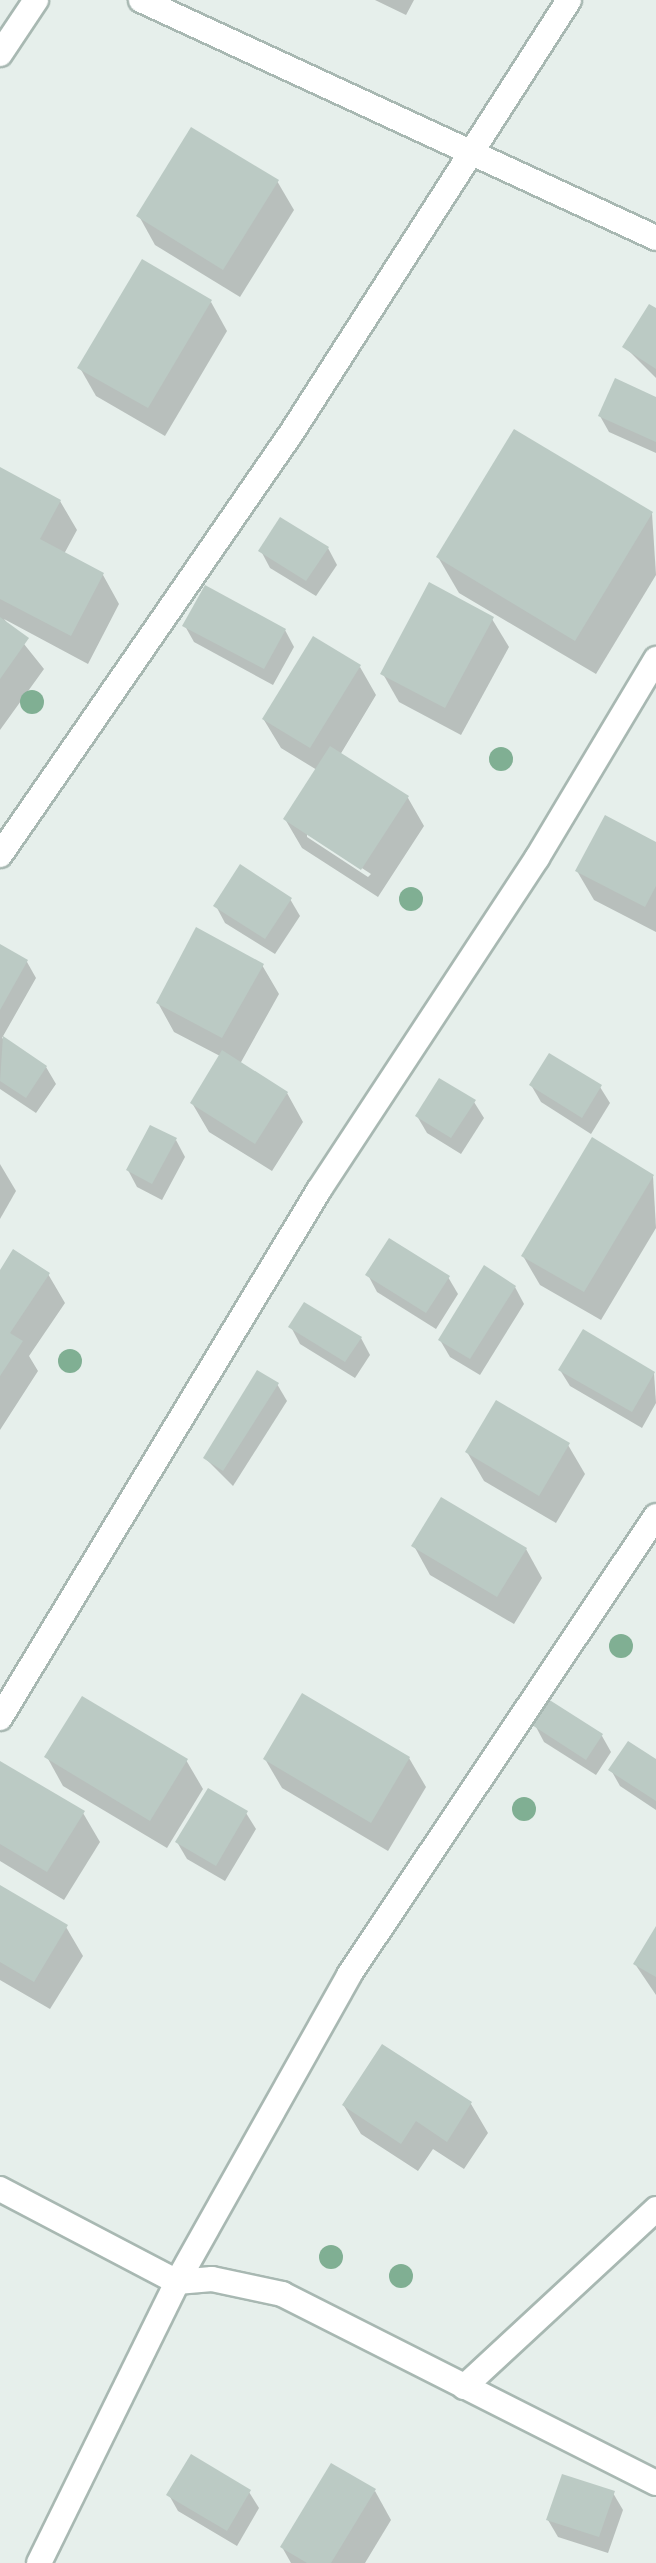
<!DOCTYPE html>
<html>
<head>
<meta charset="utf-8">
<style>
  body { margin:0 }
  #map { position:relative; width:656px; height:2563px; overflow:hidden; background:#e6efeb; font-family:Figtree,sans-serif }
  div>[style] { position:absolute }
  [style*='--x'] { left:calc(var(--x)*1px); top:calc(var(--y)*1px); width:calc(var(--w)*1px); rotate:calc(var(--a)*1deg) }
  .shadow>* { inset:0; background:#0003 }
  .building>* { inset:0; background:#bbcac4 }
  .roads { filter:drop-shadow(2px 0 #a8b8b2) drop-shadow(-2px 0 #a8b8b2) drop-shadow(0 2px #a8b8b2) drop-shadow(0 -2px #a8b8b2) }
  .street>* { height:24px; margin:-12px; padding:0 12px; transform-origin:12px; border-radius:12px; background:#fff }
  .trees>* { width:24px; height:24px; margin:-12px; border-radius:50%; background:#80af93 }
  span { translate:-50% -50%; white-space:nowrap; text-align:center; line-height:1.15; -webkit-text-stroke:6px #f7fbf9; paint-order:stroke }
</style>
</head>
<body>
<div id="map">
  <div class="shadow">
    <i style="clip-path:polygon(375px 0,414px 0,406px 15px)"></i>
    <i style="clip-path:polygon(277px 181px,294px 210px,240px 297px,155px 245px,139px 216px)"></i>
    <i style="clip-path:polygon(211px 302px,227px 331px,165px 436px,96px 396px,80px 368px)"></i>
    <i style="clip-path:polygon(656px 310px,656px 378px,625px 347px)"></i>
    <i style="clip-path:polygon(656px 399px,656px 453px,609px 432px,600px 416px)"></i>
    <i style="clip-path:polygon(0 469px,60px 501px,77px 530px,64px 554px,103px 575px,119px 604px,88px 664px,4px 619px,44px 669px,0 730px)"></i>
    <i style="clip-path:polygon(652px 513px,656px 575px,596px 674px,459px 593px,438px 557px)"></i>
    <i style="clip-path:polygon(328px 548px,337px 565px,316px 596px,270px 568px,261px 551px)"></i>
    <i style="clip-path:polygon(492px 619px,509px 647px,461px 735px,399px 702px,383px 674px)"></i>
    <i style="clip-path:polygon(185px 626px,285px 630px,294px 647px,273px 685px,194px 642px)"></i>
    <i style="clip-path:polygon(evenodd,360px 667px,376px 695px,340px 755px,408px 798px,424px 826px,378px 897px,302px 848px,285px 819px,317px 770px,281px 748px,264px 720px,360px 667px,307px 832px,371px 874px,368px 877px,307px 837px,307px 832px)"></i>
    <i style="clip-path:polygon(656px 844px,656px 932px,594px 900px,577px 871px)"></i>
    <i style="clip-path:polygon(290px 899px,300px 916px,275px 954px,225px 923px,216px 906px)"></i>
    <i style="clip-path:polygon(0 946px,27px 962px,36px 978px,2px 1038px,46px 1067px,56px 1084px,36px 1113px,0 1089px)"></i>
    <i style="clip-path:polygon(262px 965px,279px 994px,240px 1064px,287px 1093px,303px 1122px,272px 1171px,209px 1132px,192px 1103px,220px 1056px,174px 1032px,158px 1003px)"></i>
    <i style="clip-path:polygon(531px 1085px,600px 1087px,610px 1103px,591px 1134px,541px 1102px)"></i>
    <i style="clip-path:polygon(474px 1102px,484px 1118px,461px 1154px,427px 1133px,417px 1116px)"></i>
    <i style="clip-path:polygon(176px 1140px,185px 1157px,162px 1200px,137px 1187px,128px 1170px)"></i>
    <i style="clip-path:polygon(0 1164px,16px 1191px,0 1219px)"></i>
    <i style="clip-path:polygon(653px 1176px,656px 1228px,601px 1320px,540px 1285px,523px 1256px)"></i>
    <i style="clip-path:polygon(0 1273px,48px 1274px,65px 1303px,29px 1356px,38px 1371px,0 1430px)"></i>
    <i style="clip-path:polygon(368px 1275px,448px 1277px,458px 1294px,436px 1329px,377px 1292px)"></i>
    <i style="clip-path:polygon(515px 1287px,524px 1304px,480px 1375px,450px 1357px,440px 1340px)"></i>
    <i style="clip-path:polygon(291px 1327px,361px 1338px,370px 1355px,355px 1378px,300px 1344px)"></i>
    <i style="clip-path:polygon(560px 1370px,654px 1373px,656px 1403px,642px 1428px,570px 1386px)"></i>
    <i style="clip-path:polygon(277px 1384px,287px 1401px,233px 1486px,205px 1458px)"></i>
    <i style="clip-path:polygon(568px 1445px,585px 1474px,556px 1523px,484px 1481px,467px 1452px)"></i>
    <i style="clip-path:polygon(414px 1546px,526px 1549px,542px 1578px,514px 1624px,430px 1575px)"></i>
    <i style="clip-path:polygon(535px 1725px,602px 1736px,611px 1752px,596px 1775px,544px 1742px)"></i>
    <i style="clip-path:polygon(47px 1757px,186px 1760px,203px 1789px,167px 1848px,63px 1786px)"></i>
    <i style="clip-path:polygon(409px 1758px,426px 1787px,388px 1851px,282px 1788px,265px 1759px)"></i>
    <i style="clip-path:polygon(656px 1762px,656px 1810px,620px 1786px,611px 1770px)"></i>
    <i style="clip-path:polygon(0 1764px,83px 1813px,100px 1842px,64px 1900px,0 1861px)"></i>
    <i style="clip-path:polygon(246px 1813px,256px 1829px,225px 1881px,187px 1859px,177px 1842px)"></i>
    <i style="clip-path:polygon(0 1888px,66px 1927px,83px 1956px,50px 2009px,0 1980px)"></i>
    <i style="clip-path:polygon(656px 1929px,656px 1995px,635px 1964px)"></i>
    <i style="clip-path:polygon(471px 2104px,488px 2133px,464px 2169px,433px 2149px,418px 2171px,361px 2134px,344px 2106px)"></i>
    <i style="clip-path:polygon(375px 2491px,391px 2520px,365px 2563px,291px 2563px,282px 2547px)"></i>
    <i style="clip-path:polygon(249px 2492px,259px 2508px,237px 2546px,178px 2511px,169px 2495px)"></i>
    <i style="clip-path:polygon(613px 2493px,623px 2510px,608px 2553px,558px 2537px,548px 2520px)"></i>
  </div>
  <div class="building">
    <i style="clip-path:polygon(191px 127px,279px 180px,223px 270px,136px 216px)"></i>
    <i style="clip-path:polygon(142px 259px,212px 300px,148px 408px,77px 368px)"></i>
    <i style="clip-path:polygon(649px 304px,656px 308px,656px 369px,622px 347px)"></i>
    <i style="clip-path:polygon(615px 378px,656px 397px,656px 442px,598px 416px)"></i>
    <i style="clip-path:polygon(514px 429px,653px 512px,575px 641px,436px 557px)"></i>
    <i style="clip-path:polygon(0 467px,61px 500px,40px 539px,104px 573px,71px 636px,0 599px)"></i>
    <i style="clip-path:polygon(280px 517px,329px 547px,306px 581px,258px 551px)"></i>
    <i style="clip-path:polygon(429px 582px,494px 617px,445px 708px,380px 674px)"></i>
    <i style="clip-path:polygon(205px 585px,286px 629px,264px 669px,182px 626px)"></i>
    <i style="clip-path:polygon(0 617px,29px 638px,0 679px)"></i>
    <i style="clip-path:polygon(313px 636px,361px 665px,310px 748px,262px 719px)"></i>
    <i style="clip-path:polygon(330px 746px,409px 796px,361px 870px,283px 819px)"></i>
    <i style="clip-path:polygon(605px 815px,656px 842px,656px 886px,645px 907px,575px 871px)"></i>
    <i style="clip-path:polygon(240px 864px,292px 898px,265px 939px,213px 906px)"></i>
    <i style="clip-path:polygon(196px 927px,264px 964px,222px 1038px,156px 1003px)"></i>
    <i style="clip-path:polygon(0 944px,28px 960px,0 1010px)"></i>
    <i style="clip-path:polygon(3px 1036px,47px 1066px,26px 1098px,0 1081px)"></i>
    <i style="clip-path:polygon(222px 1050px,288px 1092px,255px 1144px,190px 1103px)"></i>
    <i style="clip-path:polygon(549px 1053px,602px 1085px,582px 1118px,529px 1085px)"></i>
    <i style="clip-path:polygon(439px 1078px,476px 1100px,451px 1138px,415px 1116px)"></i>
    <i style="clip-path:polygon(150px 1125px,177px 1138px,152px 1184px,126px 1170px)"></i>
    <i style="clip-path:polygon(592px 1137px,654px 1175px,584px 1292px,521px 1256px)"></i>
    <i style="clip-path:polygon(389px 1238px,450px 1276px,426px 1313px,365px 1275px)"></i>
    <i style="clip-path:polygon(13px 1249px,50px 1273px,10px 1333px,23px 1341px,0 1376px,0 1270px)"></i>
    <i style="clip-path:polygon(484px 1265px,516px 1286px,470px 1359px,438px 1340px)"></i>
    <i style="clip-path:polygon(304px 1302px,362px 1337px,345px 1362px,288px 1327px)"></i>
    <i style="clip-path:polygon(583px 1329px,655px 1372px,632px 1412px,558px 1370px)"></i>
    <i style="clip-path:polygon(257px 1370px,279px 1383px,223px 1471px,203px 1458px)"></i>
    <i style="clip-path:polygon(496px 1400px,570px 1443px,539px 1496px,465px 1452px)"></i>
    <i style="clip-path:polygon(441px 1497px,527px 1548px,497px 1597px,411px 1546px)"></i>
    <i style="clip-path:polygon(302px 1693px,410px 1757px,371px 1823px,263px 1759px)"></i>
    <i style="clip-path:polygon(82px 1696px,188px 1759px,150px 1821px,44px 1757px)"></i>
    <i style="clip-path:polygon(548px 1699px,603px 1734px,586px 1760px,532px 1725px)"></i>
    <i style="clip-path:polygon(628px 1741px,656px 1759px,656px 1801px,608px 1770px)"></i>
    <i style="clip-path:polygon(0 1761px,85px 1811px,47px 1872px,0 1844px)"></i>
    <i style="clip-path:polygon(208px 1788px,248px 1811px,216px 1866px,175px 1842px)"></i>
    <i style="clip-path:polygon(0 1885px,68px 1925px,34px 1982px,0 1962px)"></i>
    <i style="clip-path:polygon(656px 1926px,656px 1977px,633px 1964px)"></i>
    <i style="clip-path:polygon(382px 2044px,472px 2102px,447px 2142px,416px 2121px,401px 2144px,342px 2105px)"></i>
    <i style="clip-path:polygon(191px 2454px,251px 2490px,227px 2531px,166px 2495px)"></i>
    <i style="clip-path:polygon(331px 2463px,376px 2489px,331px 2563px,307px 2563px,280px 2547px)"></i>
    <i style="clip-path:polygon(562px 2474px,615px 2491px,599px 2537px,546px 2520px)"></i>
  </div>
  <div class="roads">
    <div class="street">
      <i style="--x:141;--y:0;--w:567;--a:24.8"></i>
      <i style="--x:0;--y:54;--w:65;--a:-56.3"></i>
      <i style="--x:0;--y:855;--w:514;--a:-55.38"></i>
      <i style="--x:292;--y:432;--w:513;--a:-57.33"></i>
      <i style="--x:0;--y:1718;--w:617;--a:-58.86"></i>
      <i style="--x:319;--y:1190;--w:397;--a:-56.7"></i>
      <i style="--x:537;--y:858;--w:232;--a:-59.1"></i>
      <i style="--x:0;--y:2189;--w:200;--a:27.7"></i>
      <i style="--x:177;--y:2282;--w:35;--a:-5"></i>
      <i style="--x:212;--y:2279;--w:72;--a:12.1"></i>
      <i style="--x:282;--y:2294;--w:419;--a:26.8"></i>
      <i style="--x:464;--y:2387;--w:262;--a:-42.8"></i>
      <i style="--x:39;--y:2563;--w:313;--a:-63.8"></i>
      <i style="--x:177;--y:2282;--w:352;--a:-60.7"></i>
      <i style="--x:349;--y:1975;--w:552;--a:-56.22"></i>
    </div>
  </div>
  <div class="trees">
    <i style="left:32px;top:702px"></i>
    <i style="left:501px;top:759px"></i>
    <i style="left:411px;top:899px"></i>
    <i style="left:70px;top:1361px"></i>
    <i style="left:621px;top:1646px"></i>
    <i style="left:524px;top:1809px"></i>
    <i style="left:331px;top:2257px"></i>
    <i style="left:401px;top:2276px"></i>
  </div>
</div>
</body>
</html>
